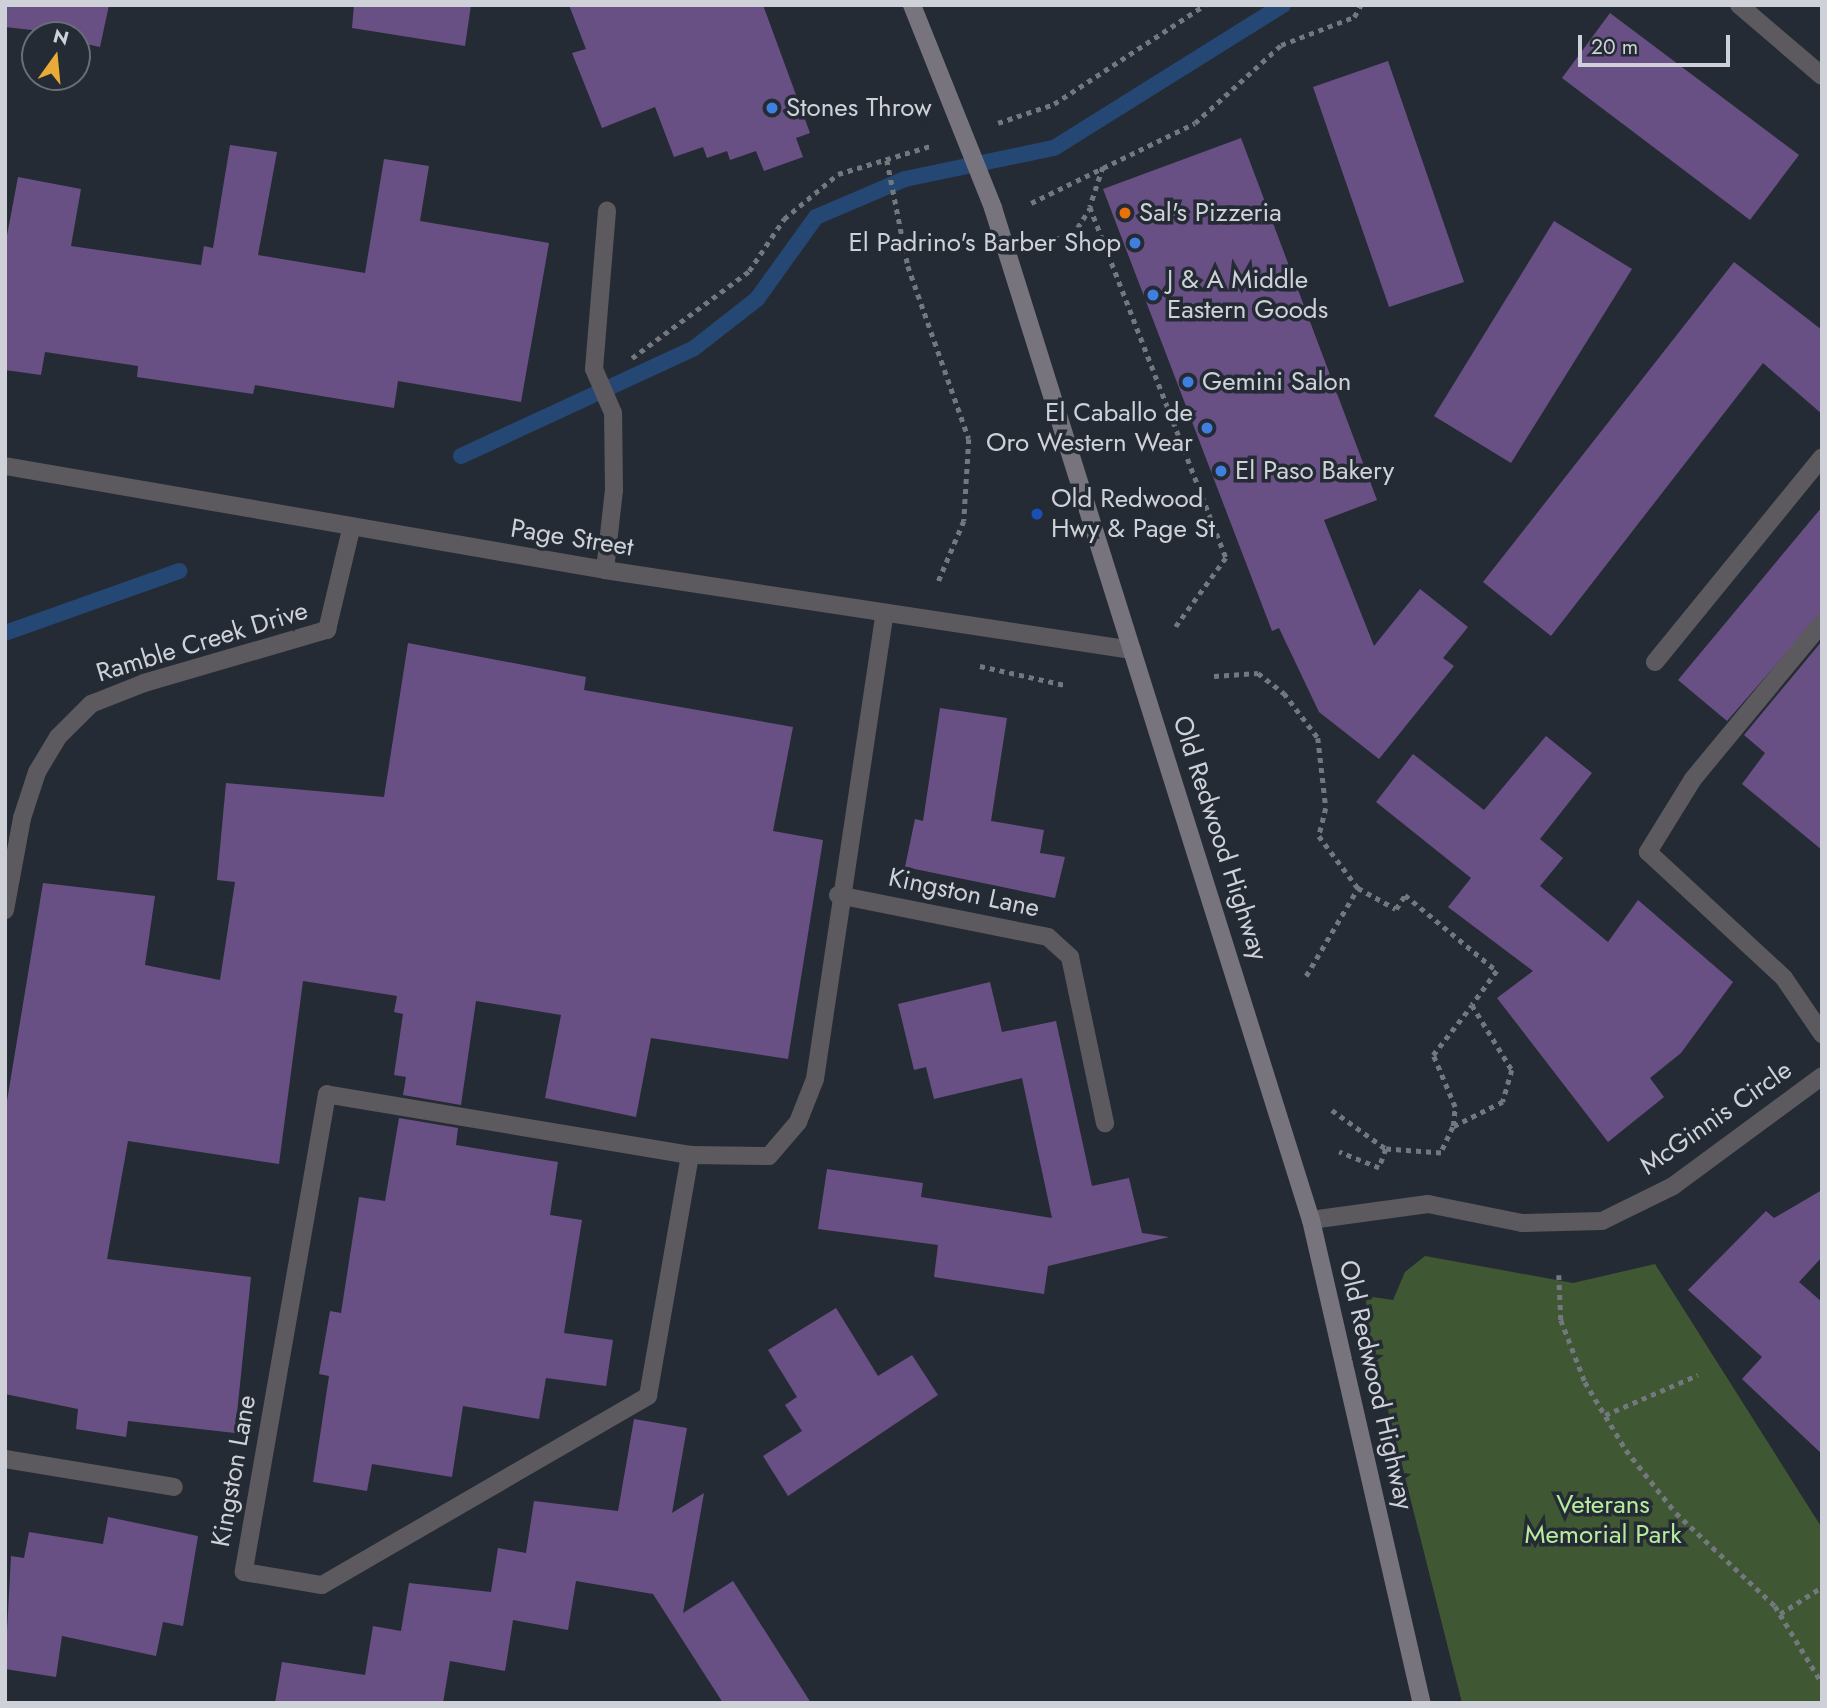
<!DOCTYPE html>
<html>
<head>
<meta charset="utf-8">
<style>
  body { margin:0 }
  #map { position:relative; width:1827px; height:1708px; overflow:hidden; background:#252b34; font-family:Jost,sans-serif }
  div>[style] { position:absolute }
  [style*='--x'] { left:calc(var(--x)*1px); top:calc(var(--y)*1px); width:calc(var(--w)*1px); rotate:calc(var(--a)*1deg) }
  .green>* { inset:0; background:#405733 }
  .stream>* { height:16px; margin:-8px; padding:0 8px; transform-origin:8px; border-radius:8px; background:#254774 }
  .building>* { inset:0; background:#685084 }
  .path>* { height:4.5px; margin-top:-2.25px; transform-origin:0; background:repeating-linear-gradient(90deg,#73787f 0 5px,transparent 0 10px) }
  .service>* { height:18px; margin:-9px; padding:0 9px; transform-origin:9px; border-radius:9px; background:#5c5a5f }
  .minor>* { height:18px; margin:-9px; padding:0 9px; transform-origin:9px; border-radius:9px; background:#5c5a5f }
  .secondary>* { height:18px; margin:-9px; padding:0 9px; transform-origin:9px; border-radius:9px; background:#77747d }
  .dots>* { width:19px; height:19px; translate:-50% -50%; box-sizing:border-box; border:4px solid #252b34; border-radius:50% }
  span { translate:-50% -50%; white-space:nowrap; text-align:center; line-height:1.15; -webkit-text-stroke:7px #252b34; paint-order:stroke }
  .poi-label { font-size:26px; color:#ced2d8 }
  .left { translate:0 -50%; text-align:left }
  .right { translate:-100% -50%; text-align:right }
  .street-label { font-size:26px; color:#ced2d8 }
  .park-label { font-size:26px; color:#b7eb9d }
  .frame { position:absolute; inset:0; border:7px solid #ced2d8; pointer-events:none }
  .north { position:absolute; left:21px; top:21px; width:70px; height:70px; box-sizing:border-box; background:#252b34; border:2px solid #696e76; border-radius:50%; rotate:15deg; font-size:19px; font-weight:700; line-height:28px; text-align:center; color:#ced2d8 }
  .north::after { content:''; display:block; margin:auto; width:24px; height:32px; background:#e9ab37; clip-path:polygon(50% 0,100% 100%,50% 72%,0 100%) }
  .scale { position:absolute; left:1578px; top:35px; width:152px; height:32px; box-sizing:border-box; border:4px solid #ced2d8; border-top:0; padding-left:9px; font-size:21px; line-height:24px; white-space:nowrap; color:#ced2d8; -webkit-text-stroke:5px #252b34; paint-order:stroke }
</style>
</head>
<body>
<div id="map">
  <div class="green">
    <i style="clip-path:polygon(1425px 1256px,1573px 1283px,1655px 1264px,1822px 1528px,1822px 1703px,1462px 1703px,1367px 1327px,1366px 1296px,1393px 1300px,1405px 1272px)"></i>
  </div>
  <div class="stream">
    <i style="--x:461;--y:456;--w:255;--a:-24.8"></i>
    <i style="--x:693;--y:349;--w:81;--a:-38"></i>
    <i style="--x:757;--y:299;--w:101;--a:-54.3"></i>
    <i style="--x:816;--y:217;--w:97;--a:-23.1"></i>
    <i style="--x:905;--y:179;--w:152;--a:-11.8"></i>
    <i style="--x:1054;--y:148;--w:270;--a:-32"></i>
    <i style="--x:5;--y:633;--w:185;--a:-19.6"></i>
  </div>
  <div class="building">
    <i style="clip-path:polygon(5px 5px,109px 5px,100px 47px,77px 42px,77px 35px,5px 27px)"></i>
    <i style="clip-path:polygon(354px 5px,471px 5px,465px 46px,352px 28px)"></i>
    <i style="clip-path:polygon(569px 5px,763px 5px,810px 133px,796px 138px,803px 157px,764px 171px,756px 151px,730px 160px,727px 151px,707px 158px,703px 147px,674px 157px,655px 107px,602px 128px,572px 53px,586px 49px)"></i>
    <i style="clip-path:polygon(1610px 13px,1799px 155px,1750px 220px,1562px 78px)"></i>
    <i style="clip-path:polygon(1388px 61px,1464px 282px,1389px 307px,1313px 87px)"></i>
    <i style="clip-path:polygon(1241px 138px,1377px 500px,1324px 520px,1374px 646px,1420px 589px,1468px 627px,1443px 658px,1454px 666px,1379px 759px,1319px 712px,1279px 628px,1272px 631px,1103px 189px)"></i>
    <i style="clip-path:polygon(230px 145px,277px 152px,258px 255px,365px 273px,384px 159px,429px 166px,420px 221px,549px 243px,521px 402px,398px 381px,394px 408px,255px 385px,253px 394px,137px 377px,138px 366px,45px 352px,41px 375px,5px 370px,5px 246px,18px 177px,81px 189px,71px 246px,201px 265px,204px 246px,213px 248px)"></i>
    <i style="clip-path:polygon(1554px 221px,1632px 269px,1511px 463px,1434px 416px)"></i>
    <i style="clip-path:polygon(1734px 262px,1822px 330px,1822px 414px,1763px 363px,1551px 636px,1483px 582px)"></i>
    <i style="clip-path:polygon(1822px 507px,1822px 612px,1727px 721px,1678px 680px)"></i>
    <i style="clip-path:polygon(1822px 641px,1822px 850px,1742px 784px,1765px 753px,1744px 735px)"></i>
    <i style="clip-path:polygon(408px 643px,586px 677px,584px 690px,793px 727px,773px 831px,823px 840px,788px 1059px,651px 1038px,636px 1117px,545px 1098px,561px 1015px,476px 1001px,461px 1105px,403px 1095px,406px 1077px,394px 1075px,403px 1014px,394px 1012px,397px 996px,303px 981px,279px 1164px,128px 1141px,107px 1259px,251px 1277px,235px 1433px,128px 1421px,126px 1437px,76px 1429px,78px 1409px,5px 1394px,5px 1113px,43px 883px,155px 896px,145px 965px,220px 980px,235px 882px,217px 880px,226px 783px,384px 797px)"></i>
    <i style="clip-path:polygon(940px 708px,1007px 718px,991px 821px,1044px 830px,1040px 853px,1065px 857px,1055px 898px,905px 867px,915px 819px,923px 821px)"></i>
    <i style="clip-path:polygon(1546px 736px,1592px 773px,1540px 839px,1563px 858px,1540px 886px,1608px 942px,1638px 900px,1733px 982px,1681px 1053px,1650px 1078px,1664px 1097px,1608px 1142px,1497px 998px,1533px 971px,1448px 907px,1471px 878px,1376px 802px,1413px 754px,1484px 810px)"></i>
    <i style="clip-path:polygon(990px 982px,1002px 1032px,1056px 1021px,1092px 1186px,1129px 1178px,1142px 1233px,1169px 1237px,1048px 1266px,1044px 1294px,934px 1277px,938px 1245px,818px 1229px,827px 1169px,923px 1183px,921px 1197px,1052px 1218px,1022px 1078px,934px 1099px,926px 1067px,914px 1070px,898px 1004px)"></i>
    <i style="clip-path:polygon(399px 1118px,458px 1128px,456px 1145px,558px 1162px,550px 1215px,582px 1220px,564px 1333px,613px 1340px,606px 1386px,546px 1378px,539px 1419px,463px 1406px,452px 1477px,372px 1464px,367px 1491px,313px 1482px,329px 1376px,319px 1374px,330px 1311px,341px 1313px,359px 1197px,385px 1201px)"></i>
    <i style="clip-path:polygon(1822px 1190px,1822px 1257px,1799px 1282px,1822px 1302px,1822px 1454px,1742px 1379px,1762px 1357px,1688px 1290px,1766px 1211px,1774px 1218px)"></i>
    <i style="clip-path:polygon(836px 1308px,878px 1376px,912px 1355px,938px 1395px,788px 1496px,763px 1456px,802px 1431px,785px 1405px,797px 1397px,768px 1350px)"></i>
    <i style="clip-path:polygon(634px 1419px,687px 1428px,672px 1513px,704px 1493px,683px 1613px,733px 1581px,811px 1703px,723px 1703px,653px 1594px,576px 1581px,568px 1630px,513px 1620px,505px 1671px,450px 1661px,443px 1703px,275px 1703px,282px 1662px,365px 1675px,373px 1626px,401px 1631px,409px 1583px,491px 1592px,498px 1548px,526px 1553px,534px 1501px,618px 1511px)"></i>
    <i style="clip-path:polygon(108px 1517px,198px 1536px,183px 1626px,163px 1622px,156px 1656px,62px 1636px,56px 1677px,5px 1669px,11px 1556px,24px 1558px,29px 1532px,103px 1544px)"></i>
  </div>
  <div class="path">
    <i style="--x:998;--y:123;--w:59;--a:-18.7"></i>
    <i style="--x:1054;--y:104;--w:181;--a:-33.3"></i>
    <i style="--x:887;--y:160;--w:108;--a:78.8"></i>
    <i style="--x:908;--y:266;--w:183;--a:70.6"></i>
    <i style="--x:969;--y:439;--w:82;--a:93.5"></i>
    <i style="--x:964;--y:521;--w:69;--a:112.9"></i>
    <i style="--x:1103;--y:167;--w:42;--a:108"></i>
    <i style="--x:1090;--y:207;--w:376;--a:68.8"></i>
    <i style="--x:1226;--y:558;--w:87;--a:126.1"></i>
    <i style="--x:1031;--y:203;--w:182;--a:-26"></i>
    <i style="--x:1195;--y:123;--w:116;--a:-42.2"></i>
    <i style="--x:1281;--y:45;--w:78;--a:-21"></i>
    <i style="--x:1354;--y:17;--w:14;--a:-60"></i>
    <i style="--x:1044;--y:240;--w:28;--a:-8"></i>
    <i style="--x:1072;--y:236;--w:33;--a:-57"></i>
    <i style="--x:632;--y:358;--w:146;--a:-36.6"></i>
    <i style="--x:749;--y:271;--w:63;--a:-56.1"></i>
    <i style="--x:784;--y:219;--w:70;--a:-39.8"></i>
    <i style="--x:838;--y:174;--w:96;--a:-16.9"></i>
    <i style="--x:980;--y:666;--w:87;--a:12.6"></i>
    <i style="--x:1214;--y:676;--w:44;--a:-3.9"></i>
    <i style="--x:1258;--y:673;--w:33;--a:38"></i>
    <i style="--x:1284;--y:693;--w:56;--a:52.9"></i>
    <i style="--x:1318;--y:738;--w:70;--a:83.5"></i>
    <i style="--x:1326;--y:808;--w:29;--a:104"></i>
    <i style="--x:1319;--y:836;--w:65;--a:53.1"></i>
    <i style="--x:1358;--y:888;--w:43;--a:28.9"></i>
    <i style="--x:1396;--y:909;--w:17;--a:-57"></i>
    <i style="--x:1405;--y:895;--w:119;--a:39.6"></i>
    <i style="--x:1497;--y:971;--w:42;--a:126.3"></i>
    <i style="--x:1472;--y:1005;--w:76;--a:58.4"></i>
    <i style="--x:1512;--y:1070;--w:33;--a:106"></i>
    <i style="--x:1503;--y:1102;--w:56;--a:153.4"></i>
    <i style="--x:1453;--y:1127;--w:29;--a:115"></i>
    <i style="--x:1441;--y:1153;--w:55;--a:-175.8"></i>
    <i style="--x:1386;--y:1149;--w:20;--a:110"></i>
    <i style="--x:1379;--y:1168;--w:43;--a:-158.2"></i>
    <i style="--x:1306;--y:976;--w:102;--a:-59.4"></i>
    <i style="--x:1332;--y:1110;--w:67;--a:35.8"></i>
    <i style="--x:1453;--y:1126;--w:19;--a:-84"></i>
    <i style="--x:1455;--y:1107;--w:56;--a:-112.9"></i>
    <i style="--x:1433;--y:1055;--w:63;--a:-52"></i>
    <i style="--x:1559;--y:1275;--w:45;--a:87.5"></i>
    <i style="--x:1561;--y:1320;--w:66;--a:68.8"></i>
    <i style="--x:1585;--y:1382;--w:79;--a:58.9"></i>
    <i style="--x:1626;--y:1450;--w:80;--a:51.6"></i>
    <i style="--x:1676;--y:1513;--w:136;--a:43.2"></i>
    <i style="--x:1775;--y:1606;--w:90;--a:58.6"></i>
    <i style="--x:1605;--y:1415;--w:101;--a:-23.3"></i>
    <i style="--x:1780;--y:1614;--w:50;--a:-32.7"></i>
  </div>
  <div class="service">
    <i style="--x:605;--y:570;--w:81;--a:-83.6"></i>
    <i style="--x:614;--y:490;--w:77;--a:-90.7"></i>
    <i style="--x:613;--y:413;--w:48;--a:-113.4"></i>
    <i style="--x:594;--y:369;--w:159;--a:-85.3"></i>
    <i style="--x:1822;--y:623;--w:202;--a:129.6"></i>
    <i style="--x:1693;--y:779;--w:86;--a:121.7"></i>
    <i style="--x:1648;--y:852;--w:185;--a:42.8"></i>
    <i style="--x:1784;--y:978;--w:68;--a:55.8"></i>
    <i style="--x:1655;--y:662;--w:264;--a:-50.8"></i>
    <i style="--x:838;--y:895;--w:214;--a:11.3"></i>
    <i style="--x:1048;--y:937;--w:30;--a:42"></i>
    <i style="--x:1070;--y:957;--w:170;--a:78.1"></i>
  </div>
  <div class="minor">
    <i style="--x:1739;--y:5;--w:109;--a:40.5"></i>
    <i style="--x:5;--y:466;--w:609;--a:9.83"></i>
    <i style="--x:605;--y:570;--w:533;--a:8.63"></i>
    <i style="--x:5;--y:910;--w:94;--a:-79.5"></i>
    <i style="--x:22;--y:818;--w:48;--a:-71.9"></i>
    <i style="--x:37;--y:772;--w:41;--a:-59"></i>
    <i style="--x:58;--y:737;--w:47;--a:-45"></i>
    <i style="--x:91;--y:704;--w:57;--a:-21.6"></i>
    <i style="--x:144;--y:683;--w:191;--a:-16.2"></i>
    <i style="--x:327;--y:630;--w:104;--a:-76.6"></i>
    <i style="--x:690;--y:1155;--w:368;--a:-170.5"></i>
    <i style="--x:327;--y:1094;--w:485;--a:99.9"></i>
    <i style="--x:244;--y:1572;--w:79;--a:9.5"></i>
    <i style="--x:322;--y:1585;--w:377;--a:-30.1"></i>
    <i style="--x:648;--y:1396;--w:245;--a:-80.1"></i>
    <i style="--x:690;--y:1155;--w:79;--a:0.7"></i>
    <i style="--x:769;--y:1156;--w:45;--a:-49.5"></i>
    <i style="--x:798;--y:1122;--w:46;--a:-68.4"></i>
    <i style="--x:815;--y:1079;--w:469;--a:-81.5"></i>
    <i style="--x:1311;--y:1220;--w:118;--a:-7.8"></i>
    <i style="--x:1428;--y:1204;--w:96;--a:11.4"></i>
    <i style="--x:1522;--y:1223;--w:80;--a:-1.4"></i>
    <i style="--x:1602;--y:1221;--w:79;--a:-26.2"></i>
    <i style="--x:1673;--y:1186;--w:185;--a:-36.4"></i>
    <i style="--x:5;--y:1459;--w:171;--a:9.4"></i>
  </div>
  <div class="secondary">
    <i style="--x:912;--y:5;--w:219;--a:68.2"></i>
    <i style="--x:993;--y:208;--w:1061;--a:72.56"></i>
    <i style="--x:1311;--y:1220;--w:496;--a:77.1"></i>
  </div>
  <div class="dots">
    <i style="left:772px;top:108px;background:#3f7fe0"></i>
    <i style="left:1125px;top:213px;background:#e8710a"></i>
    <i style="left:1135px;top:243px;background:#3f7fe0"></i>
    <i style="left:1153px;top:295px;background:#3f7fe0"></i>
    <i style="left:1188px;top:382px;background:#3f7fe0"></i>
    <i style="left:1207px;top:428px;background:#3f7fe0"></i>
    <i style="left:1221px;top:471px;background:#3f7fe0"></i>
    <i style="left:1037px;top:514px;background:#1a4fb4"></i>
  </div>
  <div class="poi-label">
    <span class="left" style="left:786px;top:108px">Stones Throw</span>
    <span class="left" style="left:1139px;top:213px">Sal's Pizzeria</span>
    <span class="right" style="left:1121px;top:243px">El Padrino's Barber Shop</span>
    <span class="left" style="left:1167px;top:295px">J &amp; A Middle<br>Eastern Goods</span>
    <span class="left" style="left:1202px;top:382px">Gemini Salon</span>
    <span class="right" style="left:1193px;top:428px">El Caballo de<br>Oro Western Wear</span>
    <span class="left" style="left:1235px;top:471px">El Paso Bakery</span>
    <span class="left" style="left:1051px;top:514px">Old Redwood<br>Hwy &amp; Page St</span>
  </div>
  <div class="street-label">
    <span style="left:572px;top:538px;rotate:9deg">Page Street</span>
    <span style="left:202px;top:642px;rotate:-17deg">Ramble Creek Drive</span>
    <span style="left:1220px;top:838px;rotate:72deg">Old Redwood Highway</span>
    <span style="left:964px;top:893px;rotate:12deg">Kingston Lane</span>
    <span style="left:1716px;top:1118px;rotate:-35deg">McGinnis Circle</span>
    <span style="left:1376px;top:1385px;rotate:77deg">Old Redwood Highway</span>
    <span style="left:234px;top:1471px;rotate:-80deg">Kingston Lane</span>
  </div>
  <div class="park-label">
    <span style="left:1603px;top:1520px">Veterans<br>Memorial Park</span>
  </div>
  <div class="frame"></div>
  <div class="north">N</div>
  <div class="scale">20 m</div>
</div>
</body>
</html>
